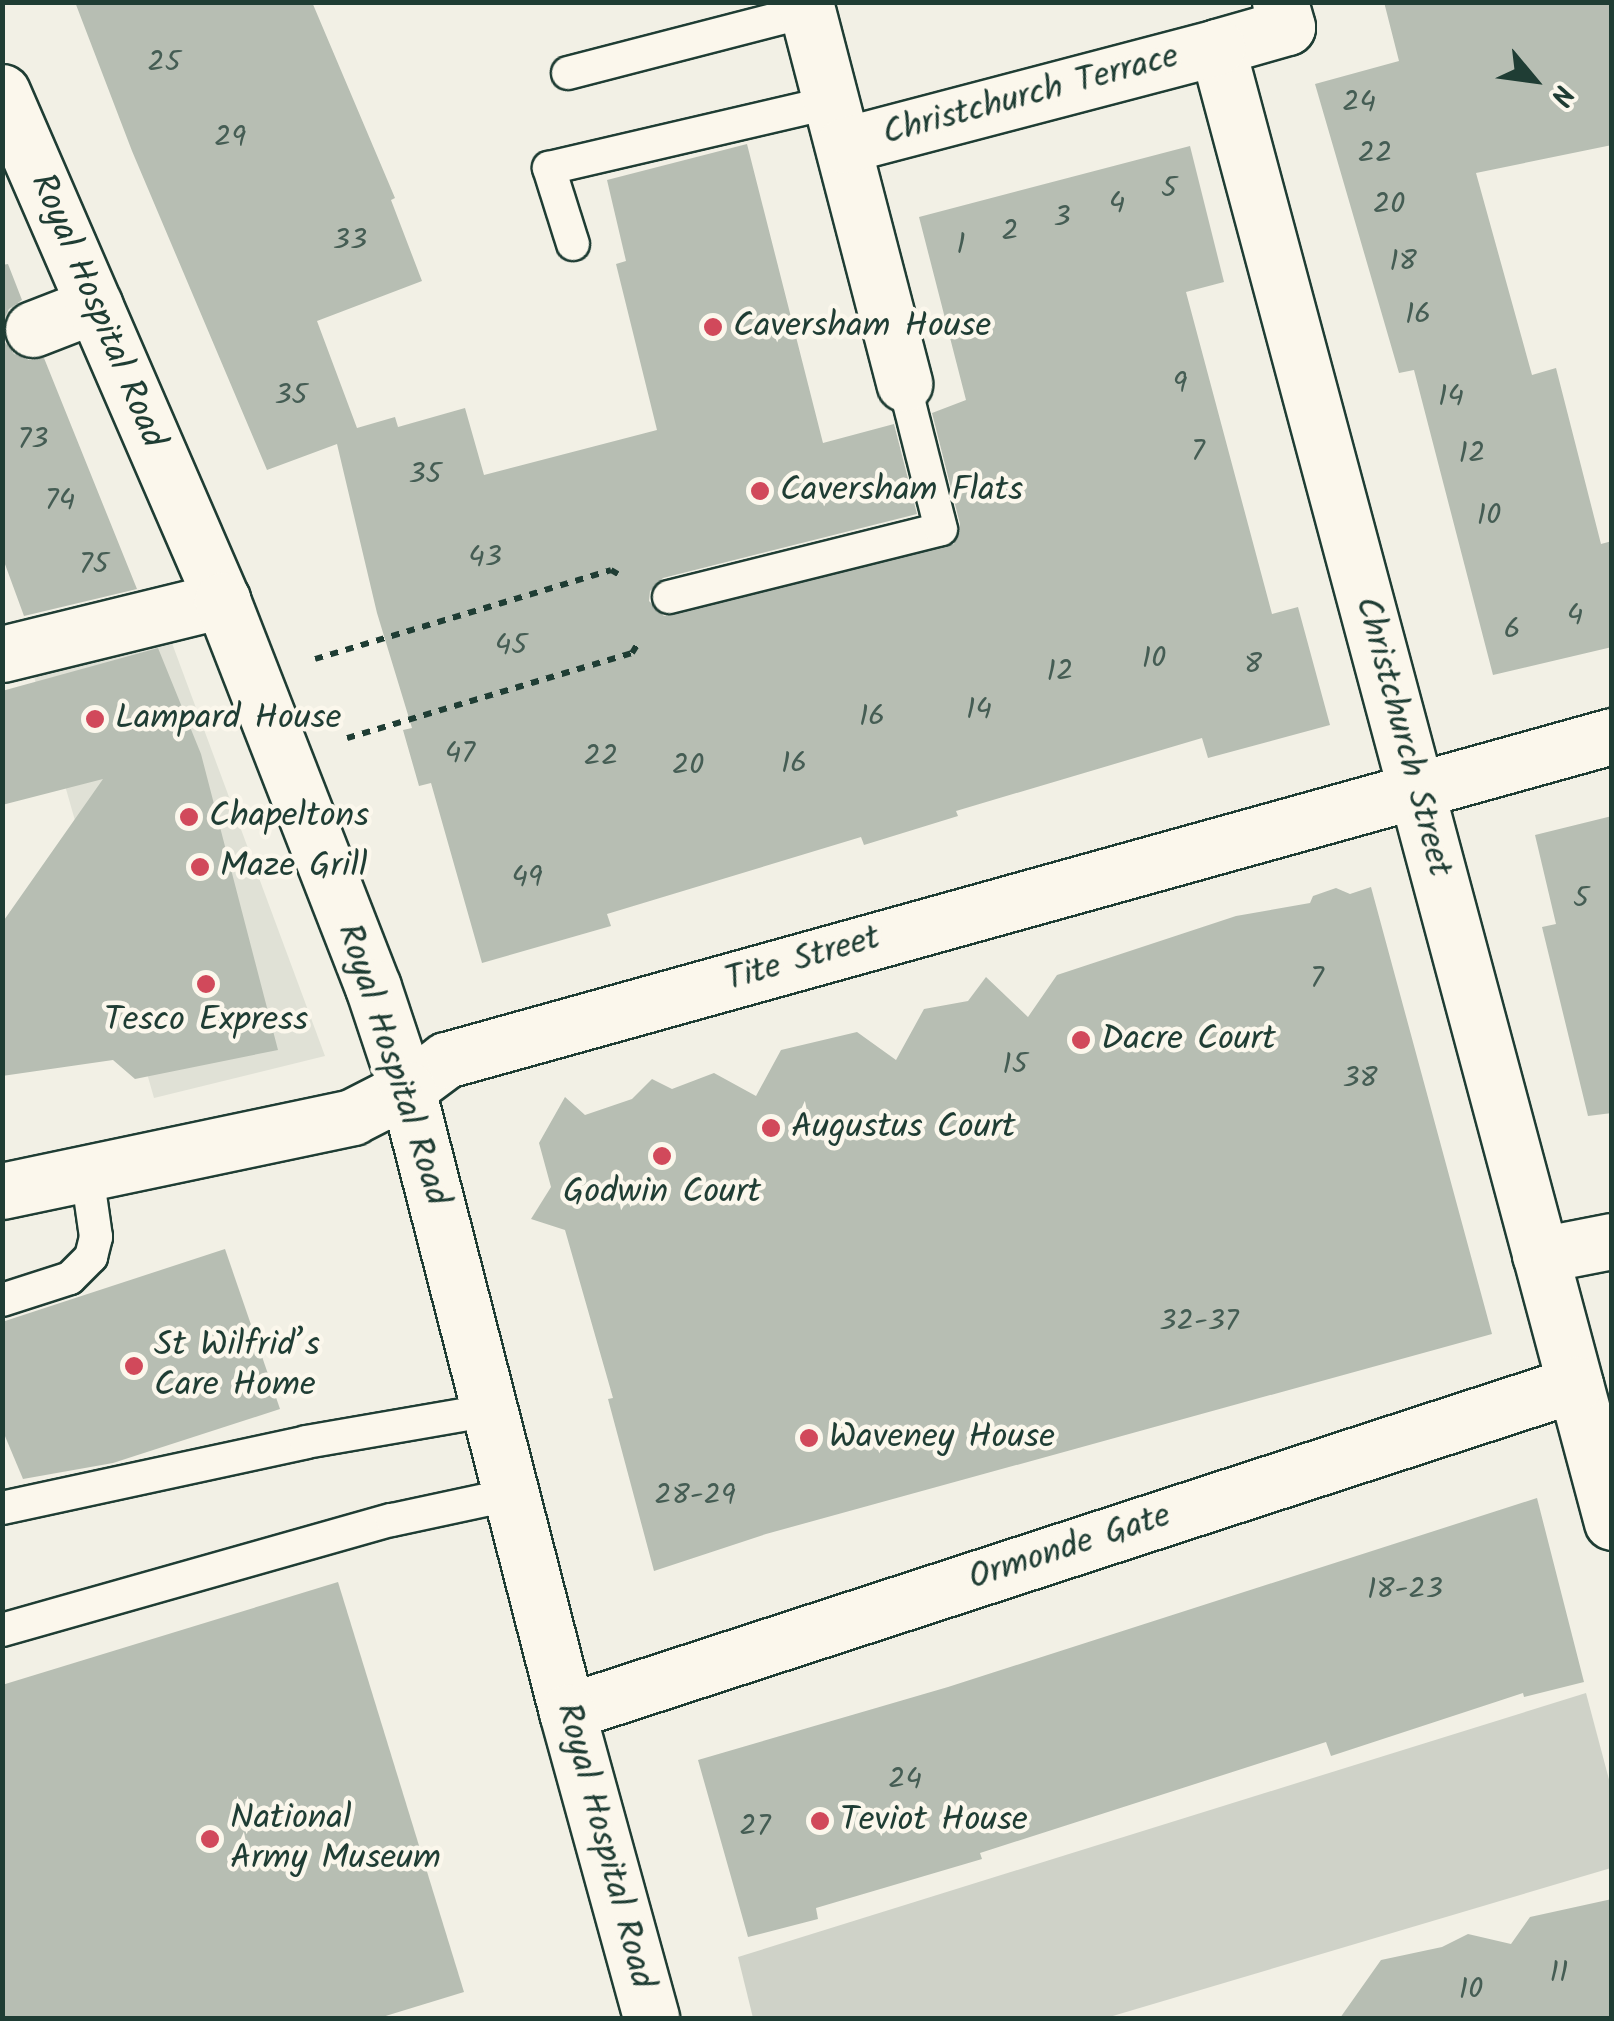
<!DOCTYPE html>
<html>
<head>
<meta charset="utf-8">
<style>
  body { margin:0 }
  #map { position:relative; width:1614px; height:2021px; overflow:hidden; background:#f2f0e5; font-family:Kalam,sans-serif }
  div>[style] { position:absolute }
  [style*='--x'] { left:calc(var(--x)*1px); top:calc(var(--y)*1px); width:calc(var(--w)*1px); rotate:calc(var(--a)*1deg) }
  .built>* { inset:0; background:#e0e1d6 }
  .green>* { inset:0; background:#cfd2c8 }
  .building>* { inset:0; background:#b7beb3 }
  .path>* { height:6px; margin-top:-3px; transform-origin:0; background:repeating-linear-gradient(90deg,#1f3d34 0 8px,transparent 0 16px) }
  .roads { filter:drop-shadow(2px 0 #1f3d34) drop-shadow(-2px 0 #1f3d34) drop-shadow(0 2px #1f3d34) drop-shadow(0 -2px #1f3d34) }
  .service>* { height:32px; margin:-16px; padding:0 16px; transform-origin:16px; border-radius:16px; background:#fbf7ec }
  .minor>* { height:55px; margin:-27.5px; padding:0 27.5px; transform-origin:27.5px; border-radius:27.5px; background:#fbf7ec }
  .secondary>* { height:55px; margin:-27.5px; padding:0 27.5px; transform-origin:27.5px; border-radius:27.5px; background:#fbf7ec }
  .dots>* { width:28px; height:28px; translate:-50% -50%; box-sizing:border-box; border:5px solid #fbf7ec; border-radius:50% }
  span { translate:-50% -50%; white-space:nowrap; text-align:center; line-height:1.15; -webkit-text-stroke:9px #fbf7ec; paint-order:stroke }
  .number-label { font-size:30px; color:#455d54 }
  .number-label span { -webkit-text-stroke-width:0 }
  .street-label { font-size:35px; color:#1f3d34 }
  .poi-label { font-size:35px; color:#1f3d34 }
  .left { translate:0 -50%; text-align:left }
  .frame { position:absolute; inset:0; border:5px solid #1f3d34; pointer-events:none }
  .north { position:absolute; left:1484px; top:30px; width:100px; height:100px; -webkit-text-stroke:8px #fbf7ec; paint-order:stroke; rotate:119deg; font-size:28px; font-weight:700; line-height:40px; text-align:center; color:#1f3d34 }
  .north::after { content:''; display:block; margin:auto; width:35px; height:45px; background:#1f3d34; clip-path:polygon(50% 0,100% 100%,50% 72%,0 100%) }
</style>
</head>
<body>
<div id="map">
  <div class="built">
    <i style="clip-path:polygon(166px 627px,325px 1056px,154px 1098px,31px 666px)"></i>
  </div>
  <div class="green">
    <i style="clip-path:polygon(1586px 1693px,1611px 1787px,1611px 1868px,1106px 2018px,753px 2018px,738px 1957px)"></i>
  </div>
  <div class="building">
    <i style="clip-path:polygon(75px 2px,312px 2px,395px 198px,391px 200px,422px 281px,317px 321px,357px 428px,395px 417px,398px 427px,465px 408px,484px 475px,657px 430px,616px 264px,626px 261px,607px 180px,747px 144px,823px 443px,894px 424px,917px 514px,663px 578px,650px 591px,649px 601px,664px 616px,954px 544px,960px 524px,932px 413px,966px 400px,919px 217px,1190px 146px,1224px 282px,1186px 292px,1272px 614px,1298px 607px,1330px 725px,1208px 758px,1202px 738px,956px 811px,958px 816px,864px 845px,861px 837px,607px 914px,611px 926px,482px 963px,431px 783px,419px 786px,403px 730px,412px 728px,377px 613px,337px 444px,267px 470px,132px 151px)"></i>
    <i style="clip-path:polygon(1384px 2px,1612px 2px,1612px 145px,1476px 173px,1532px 375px,1556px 368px,1601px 544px,1612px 541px,1612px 647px,1493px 675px,1414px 370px,1399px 373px,1315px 84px,1399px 61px)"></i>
    <i style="clip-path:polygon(8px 264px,22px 300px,9px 309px,2px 323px,2px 265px)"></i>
    <i style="clip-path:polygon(2px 329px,4px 341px,14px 354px,29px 360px,44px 358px,137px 589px,24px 616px,2px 556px)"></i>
    <i style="clip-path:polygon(158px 648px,201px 754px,278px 1050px,135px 1079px,113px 1060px,2px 1076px,2px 923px,103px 779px,2px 805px,2px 691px)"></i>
    <i style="clip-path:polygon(1612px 816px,1612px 1113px,1588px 1116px,1542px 927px,1556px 924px,1535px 835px)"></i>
    <i style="clip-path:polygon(1371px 887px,1492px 1334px,766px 1534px,654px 1571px,608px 1399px,613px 1398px,565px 1230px,531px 1219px,551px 1187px,539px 1143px,565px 1097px,585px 1115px,632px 1099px,652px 1079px,672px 1089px,714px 1073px,756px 1096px,781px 1050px,857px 1032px,896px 1060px,924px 1009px,968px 1001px,986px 977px,1028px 1017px,1057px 975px,1236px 916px,1310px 903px,1313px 896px,1336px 888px,1350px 894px)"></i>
    <i style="clip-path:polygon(225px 1249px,280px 1409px,113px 1463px,23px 1479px,2px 1429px,2px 1322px)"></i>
    <i style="clip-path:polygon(1537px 1498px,1584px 1682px,1524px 1697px,1523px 1693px,1331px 1756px,1326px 1742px,980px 1853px,982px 1859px,816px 1908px,818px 1919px,748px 1937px,698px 1760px,948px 1687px)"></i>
    <i style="clip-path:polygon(338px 1582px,464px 1992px,379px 2018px,2px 2018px,2px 1685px)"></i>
    <i style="clip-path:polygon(1612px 1899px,1612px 2018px,1340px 2018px,1381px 1960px,1442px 1947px,1468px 1934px,1511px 1944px,1530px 1917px)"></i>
  </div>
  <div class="path">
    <i style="--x:315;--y:659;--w:309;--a:-16.7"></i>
    <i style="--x:611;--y:570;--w:8;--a:30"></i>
    <i style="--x:347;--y:738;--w:297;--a:-16.6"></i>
    <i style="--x:632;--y:653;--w:9;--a:-58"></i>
  </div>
  <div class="roads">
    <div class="service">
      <i style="--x:568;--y:73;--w:247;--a:-14.5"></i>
      <i style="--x:573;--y:244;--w:80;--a:-107.5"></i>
      <i style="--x:549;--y:168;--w:291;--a:-13.1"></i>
      <i style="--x:669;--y:597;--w:280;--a:-14"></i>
      <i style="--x:941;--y:529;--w:151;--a:-104.2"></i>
      <i style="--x:2;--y:1300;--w:71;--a:-17.9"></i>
      <i style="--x:70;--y:1278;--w:30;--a:-45"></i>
      <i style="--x:91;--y:1257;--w:21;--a:-76"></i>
      <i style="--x:96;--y:1237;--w:64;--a:-98.1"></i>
      <i style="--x:2;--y:1508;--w:311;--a:-12.2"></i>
      <i style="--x:306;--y:1442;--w:188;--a:-9.8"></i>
      <i style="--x:2;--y:1630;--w:405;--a:-15.8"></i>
      <i style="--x:392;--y:1520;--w:124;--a:-12.1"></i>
    </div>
    <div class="minor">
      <i style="--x:805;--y:2;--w:394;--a:75.4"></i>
      <i style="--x:1280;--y:2;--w:26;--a:74"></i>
      <i style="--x:1287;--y:27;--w:73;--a:164.1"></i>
      <i style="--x:1217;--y:47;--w:1527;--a:75.01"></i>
      <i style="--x:844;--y:145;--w:386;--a:-14.7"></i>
      <i style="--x:33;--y:329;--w:66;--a:-21.2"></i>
      <i style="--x:2;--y:654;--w:227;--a:-13.8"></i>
      <i style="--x:2;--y:1191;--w:358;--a:-11.9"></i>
      <i style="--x:352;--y:1117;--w:62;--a:-27"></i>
      <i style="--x:407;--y:1089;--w:49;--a:-36.6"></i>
      <i style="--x:446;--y:1060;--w:1210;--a:-15.53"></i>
      <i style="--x:1540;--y:1255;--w:73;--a:-11"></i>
      <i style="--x:567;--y:1712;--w:1060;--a:-18.02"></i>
    </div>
    <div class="secondary">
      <i style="--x:2;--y:92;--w:554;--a:66.58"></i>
      <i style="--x:222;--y:600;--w:415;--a:68.7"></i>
      <i style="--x:373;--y:987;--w:108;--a:71.6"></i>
      <i style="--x:407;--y:1089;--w:643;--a:75.6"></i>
      <i style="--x:567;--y:1712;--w:317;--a:74.6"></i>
    </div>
  </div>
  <div class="dots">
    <i style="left:713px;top:327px;background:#d1495b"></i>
    <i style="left:760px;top:491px;background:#d1495b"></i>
    <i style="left:95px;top:719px;background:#d1495b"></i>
    <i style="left:189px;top:817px;background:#d1495b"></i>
    <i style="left:200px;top:867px;background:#d1495b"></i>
    <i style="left:206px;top:984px;background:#d1495b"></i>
    <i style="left:1081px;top:1040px;background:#d1495b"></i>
    <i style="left:771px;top:1128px;background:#d1495b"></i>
    <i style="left:662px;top:1156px;background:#d1495b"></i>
    <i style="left:134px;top:1366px;background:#d1495b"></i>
    <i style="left:809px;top:1438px;background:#d1495b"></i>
    <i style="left:820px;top:1821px;background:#d1495b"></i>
    <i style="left:210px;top:1839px;background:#d1495b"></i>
  </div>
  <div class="number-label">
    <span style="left:164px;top:63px">25</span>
    <span style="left:1359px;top:103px">24</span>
    <span style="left:230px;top:138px">29</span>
    <span style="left:1375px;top:154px">22</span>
    <span style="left:1169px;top:189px">5</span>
    <span style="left:1117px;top:204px">4</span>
    <span style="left:1389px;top:205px">20</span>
    <span style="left:1062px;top:218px">3</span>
    <span style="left:1010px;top:232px">2</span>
    <span style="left:350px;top:241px">33</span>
    <span style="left:961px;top:245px">1</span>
    <span style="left:1403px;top:262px">18</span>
    <span style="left:1418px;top:315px">16</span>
    <span style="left:1180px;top:384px">9</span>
    <span style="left:291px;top:396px">35</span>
    <span style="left:1451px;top:397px">14</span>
    <span style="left:33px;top:440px">73</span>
    <span style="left:1198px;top:452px">7</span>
    <span style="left:1472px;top:454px">12</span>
    <span style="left:425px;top:475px">35</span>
    <span style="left:60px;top:501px">74</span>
    <span style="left:1489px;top:516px">10</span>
    <span style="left:485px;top:558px">43</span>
    <span style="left:94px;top:565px">75</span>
    <span style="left:1575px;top:616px">4</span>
    <span style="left:1512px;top:630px">6</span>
    <span style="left:511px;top:646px">45</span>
    <span style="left:1154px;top:659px">10</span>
    <span style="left:1253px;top:665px">8</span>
    <span style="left:1060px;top:672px">12</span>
    <span style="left:979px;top:710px">14</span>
    <span style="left:872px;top:717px">16</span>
    <span style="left:460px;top:754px">47</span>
    <span style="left:601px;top:757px">22</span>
    <span style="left:794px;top:764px">16</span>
    <span style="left:688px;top:766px">20</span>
    <span style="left:527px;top:878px">49</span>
    <span style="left:1581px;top:899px">5</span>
    <span style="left:1317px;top:979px">7</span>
    <span style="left:1015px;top:1065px">15</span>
    <span style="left:1360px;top:1079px">38</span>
    <span style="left:1199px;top:1322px">32-37</span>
    <span style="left:695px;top:1496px">28-29</span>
    <span style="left:1405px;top:1590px">18-23</span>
    <span style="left:905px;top:1780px">24</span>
    <span style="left:755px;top:1827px">27</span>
    <span style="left:1559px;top:1973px">11</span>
    <span style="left:1471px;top:1990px">10</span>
  </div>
  <div class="street-label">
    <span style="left:1031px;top:96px;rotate:-15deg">Christchurch Terrace</span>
    <span style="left:97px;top:311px;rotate:67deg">Royal Hospital Road</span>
    <span style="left:1402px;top:737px;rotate:75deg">Christchurch Street</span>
    <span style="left:803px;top:960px;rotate:-16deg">Tite Street</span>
    <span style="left:392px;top:1065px;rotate:72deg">Royal Hospital Road</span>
    <span style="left:1070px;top:1548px;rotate:-18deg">Ormonde Gate</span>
    <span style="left:604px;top:1846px;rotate:75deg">Royal Hospital Road</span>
  </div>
  <div class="poi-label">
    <span class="left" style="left:733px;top:327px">Caversham House</span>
    <span class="left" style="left:780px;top:491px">Caversham Flats</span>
    <span class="left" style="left:115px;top:719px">Lampard House</span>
    <span class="left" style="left:209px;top:817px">Chapeltons</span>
    <span class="left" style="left:220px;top:867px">Maze Grill</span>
    <span style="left:206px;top:1021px">Tesco Express</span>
    <span class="left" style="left:1101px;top:1040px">Dacre Court</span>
    <span class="left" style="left:791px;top:1128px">Augustus Court</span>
    <span style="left:662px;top:1193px">Godwin Court</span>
    <span class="left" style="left:154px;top:1366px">St Wilfrid’s<br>Care Home</span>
    <span class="left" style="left:829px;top:1438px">Waveney House</span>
    <span class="left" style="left:230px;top:1839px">National<br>Army Museum</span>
    <span class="left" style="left:840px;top:1821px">Teviot House</span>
  </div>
  <div class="frame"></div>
  <div class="north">N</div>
</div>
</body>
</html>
